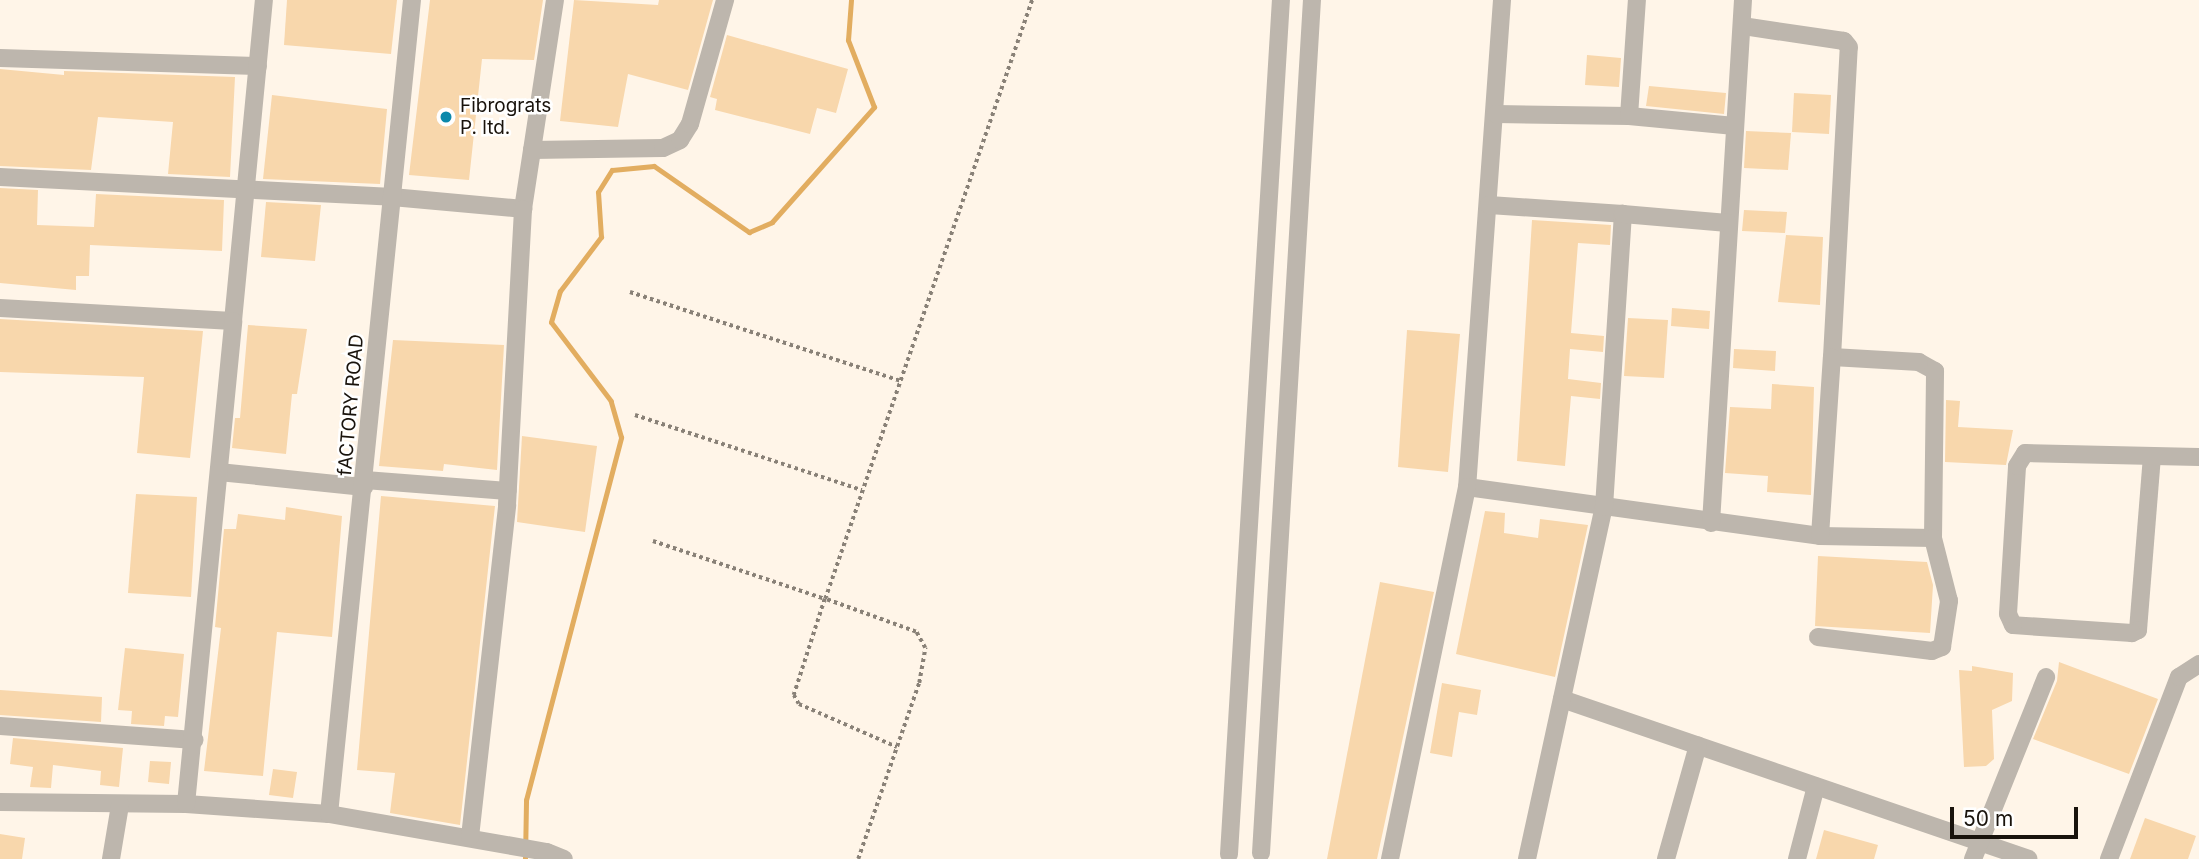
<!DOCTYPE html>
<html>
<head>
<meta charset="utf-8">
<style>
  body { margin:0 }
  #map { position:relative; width:2199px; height:859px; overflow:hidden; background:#fff5e8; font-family:Inter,sans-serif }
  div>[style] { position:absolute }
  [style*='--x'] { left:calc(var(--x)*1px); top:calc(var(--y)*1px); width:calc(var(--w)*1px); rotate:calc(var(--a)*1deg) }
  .stream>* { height:5px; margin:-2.5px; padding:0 2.5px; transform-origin:2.5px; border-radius:2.5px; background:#e2ad60 }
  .building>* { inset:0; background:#f8d7ac }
  .path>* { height:3.5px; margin-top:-1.75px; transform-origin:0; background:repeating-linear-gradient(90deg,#898177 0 3.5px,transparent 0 7px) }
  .minor>* { height:18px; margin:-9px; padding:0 9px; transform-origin:9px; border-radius:9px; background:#bdb6ad }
  .dots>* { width:19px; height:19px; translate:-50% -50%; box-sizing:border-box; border:4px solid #fff; border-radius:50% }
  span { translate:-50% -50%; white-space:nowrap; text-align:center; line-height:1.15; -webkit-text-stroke:5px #fff; paint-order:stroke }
  .poi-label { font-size:19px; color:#19130c }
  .left { translate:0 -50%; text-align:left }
  .street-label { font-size:19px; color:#19130c }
  .scale { position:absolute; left:1950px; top:807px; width:128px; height:32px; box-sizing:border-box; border:4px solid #19130c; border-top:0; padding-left:9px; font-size:21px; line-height:24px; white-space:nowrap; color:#19130c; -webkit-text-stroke:5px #fff; paint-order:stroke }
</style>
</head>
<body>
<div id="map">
  <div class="stream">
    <i style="--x:525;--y:859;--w:59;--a:-89"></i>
    <i style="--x:526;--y:800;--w:375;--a:-75.3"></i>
    <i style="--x:621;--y:437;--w:37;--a:-106"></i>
    <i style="--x:611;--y:401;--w:99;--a:-127.2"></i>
    <i style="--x:551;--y:322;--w:32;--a:-74"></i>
    <i style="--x:560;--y:291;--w:68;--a:-52.8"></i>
    <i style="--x:601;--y:237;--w:45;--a:-93.8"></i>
    <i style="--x:598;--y:192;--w:26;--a:-58"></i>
    <i style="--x:612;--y:170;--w:42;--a:-5.4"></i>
    <i style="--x:654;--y:166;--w:116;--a:34.8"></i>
    <i style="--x:749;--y:232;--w:25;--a:-23"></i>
    <i style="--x:772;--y:222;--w:154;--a:-48.4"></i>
    <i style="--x:874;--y:107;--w:72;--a:-111.2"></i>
    <i style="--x:848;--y:40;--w:40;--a:-85.7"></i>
  </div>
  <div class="building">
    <i style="clip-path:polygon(287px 0,397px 0,391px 54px,284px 45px)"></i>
    <i style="clip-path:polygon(430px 0,543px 0,534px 60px,482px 59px,469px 180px,409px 175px)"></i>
    <i style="clip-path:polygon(574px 0,658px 5px,659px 0,713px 0,688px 90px,628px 74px,618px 127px,560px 121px)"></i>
    <i style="clip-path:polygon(727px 35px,848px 69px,836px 113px,817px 108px,810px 134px,715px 110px,717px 99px,710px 97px)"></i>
    <i style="clip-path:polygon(1587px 55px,1621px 58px,1619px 87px,1585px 85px)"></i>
    <i style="clip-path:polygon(0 69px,64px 75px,64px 71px,235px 77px,230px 177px,168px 174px,173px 122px,98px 117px,91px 170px,0 166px)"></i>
    <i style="clip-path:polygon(1649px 86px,1726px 93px,1724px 114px,1646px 106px)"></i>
    <i style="clip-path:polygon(1794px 93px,1831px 95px,1829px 134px,1792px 132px)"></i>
    <i style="clip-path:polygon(272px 95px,387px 109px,380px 184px,263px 179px)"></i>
    <i style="clip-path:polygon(1746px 131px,1791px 133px,1788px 170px,1744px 168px)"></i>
    <i style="clip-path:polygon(0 188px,38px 190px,37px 225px,94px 227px,96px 194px,224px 200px,222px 251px,90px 245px,89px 276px,76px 276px,76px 290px,0 283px)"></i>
    <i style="clip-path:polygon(266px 202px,321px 205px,315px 261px,261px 257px)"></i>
    <i style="clip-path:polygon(1744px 210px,1787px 212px,1785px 233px,1742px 231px)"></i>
    <i style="clip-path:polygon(1532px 220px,1611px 225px,1610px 245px,1578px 243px,1571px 333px,1604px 336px,1603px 352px,1570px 349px,1568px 379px,1601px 383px,1600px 399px,1571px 396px,1565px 466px,1517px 461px)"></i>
    <i style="clip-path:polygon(1786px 235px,1823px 237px,1820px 305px,1778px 302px)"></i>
    <i style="clip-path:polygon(1672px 308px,1710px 311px,1709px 329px,1671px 326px)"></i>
    <i style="clip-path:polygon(1628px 318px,1668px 320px,1664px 378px,1624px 376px)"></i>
    <i style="clip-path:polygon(0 319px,203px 331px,190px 458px,137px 453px,144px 377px,0 372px)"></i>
    <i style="clip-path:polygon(248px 325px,307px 329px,297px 394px,292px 394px,286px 454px,232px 448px,235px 418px,240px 418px)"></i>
    <i style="clip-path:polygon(1407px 330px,1460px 334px,1448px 472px,1398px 467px)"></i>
    <i style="clip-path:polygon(393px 340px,504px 345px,497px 470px,444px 464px,443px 471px,379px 466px)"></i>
    <i style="clip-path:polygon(1734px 349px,1776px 351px,1775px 371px,1733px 368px)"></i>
    <i style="clip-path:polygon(1772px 384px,1814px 387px,1811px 495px,1767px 492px,1768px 476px,1725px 473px,1730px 407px,1771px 409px)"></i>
    <i style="clip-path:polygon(1946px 400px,1960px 401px,1958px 427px,2013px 430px,2006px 465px,1945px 462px)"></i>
    <i style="clip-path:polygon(522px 436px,597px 446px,585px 532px,517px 522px)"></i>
    <i style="clip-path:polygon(136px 494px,197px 497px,191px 597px,128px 593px)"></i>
    <i style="clip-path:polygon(381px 496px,495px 506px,460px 825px,390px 813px,395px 773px,357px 770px)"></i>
    <i style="clip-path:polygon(286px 507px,342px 516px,332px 637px,277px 632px,263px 776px,204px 771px,221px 628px,215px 627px,224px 529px,236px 529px,238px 514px,285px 520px)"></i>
    <i style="clip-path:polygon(1485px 511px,1505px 513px,1504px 533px,1538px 538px,1540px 519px,1588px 525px,1555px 677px,1456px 654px)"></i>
    <i style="clip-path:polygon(1818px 556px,1927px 562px,1933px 585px,1930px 633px,1815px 626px)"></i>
    <i style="clip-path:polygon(1380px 582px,1434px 592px,1377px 859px,1327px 859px)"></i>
    <i style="clip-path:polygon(125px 648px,184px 654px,178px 717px,165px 716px,164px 726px,131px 724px,132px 711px,118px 710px)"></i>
    <i style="clip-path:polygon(2059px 662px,2158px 699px,2129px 774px,2033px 739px,2057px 681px)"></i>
    <i style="clip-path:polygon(1972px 666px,2013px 673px,2012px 701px,1992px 710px,1994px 759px,1986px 766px,1964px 767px,1959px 670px,1972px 671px)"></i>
    <i style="clip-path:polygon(1442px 683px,1481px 690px,1477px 715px,1459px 712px,1452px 757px,1430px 753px)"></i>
    <i style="clip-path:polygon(0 690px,102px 697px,101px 722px,0 715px)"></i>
    <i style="clip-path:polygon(13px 738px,123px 748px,119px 787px,100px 785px,101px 771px,53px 765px,51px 788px,30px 787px,33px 767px,10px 764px)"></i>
    <i style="clip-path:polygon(150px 761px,171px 762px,169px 784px,148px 782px)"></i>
    <i style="clip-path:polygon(273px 769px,297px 772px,293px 798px,269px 795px)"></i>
    <i style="clip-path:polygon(2145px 818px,2196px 836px,2188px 859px,2130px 859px)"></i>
    <i style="clip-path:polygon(1824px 830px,1878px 845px,1874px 859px,1816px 859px)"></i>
    <i style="clip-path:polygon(0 834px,25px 838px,22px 859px,0 859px)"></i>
  </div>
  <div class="path">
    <i style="--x:630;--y:292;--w:284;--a:18.2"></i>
    <i style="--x:635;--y:415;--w:239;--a:18.3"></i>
    <i style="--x:653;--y:541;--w:182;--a:18.6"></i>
    <i style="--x:825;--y:599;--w:101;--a:107.9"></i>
    <i style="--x:794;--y:695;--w:10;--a:61"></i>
    <i style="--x:799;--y:704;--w:107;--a:23.7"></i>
    <i style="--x:858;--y:859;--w:186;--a:-70.9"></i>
    <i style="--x:919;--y:683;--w:36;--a:-80"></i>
    <i style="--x:925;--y:648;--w:18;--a:-119"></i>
    <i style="--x:916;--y:632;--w:97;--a:-160.1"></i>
    <i style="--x:825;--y:599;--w:634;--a:-70.94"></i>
  </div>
  <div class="minor">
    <i style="--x:1502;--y:0;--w:488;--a:94.1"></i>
    <i style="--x:1467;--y:487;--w:356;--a:7.9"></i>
    <i style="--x:1820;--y:536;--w:113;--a:1"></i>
    <i style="--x:1933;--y:538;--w:167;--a:-89.3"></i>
    <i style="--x:1935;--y:371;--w:18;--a:-151"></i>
    <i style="--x:1919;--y:362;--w:87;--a:-176.7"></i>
    <i style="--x:1832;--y:357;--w:310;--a:-86.9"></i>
    <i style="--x:1849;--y:47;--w:8;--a:-130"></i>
    <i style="--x:1844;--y:41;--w:103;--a:-171.6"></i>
    <i style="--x:0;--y:58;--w:258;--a:1.8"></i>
    <i style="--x:1496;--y:114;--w:133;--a:0.9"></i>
    <i style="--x:1629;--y:116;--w:116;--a:-86.1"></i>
    <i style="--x:1629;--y:116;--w:106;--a:5.4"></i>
    <i style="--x:532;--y:150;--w:131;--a:-0.9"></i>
    <i style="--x:663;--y:148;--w:19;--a:-25"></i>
    <i style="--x:680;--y:140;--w:19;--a:-58"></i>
    <i style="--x:690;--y:124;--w:129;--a:-74.2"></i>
    <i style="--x:0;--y:177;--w:393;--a:2.9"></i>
    <i style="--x:392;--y:197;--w:132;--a:5.2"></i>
    <i style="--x:523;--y:209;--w:211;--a:-81.3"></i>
    <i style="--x:1489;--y:205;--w:134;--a:3.8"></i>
    <i style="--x:0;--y:308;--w:233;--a:3.2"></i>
    <i style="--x:233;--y:321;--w:322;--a:-84.5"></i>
    <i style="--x:2152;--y:456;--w:175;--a:94.6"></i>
    <i style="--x:2138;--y:630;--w:7;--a:153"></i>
    <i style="--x:2132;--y:633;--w:119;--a:-176.2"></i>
    <i style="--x:2013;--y:625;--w:12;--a:-114"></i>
    <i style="--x:2008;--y:614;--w:148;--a:-86.5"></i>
    <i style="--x:2017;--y:466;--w:15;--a:-58"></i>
    <i style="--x:2025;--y:453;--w:174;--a:1.3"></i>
    <i style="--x:219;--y:472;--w:146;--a:5.9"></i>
    <i style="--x:365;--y:480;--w:143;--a:4.4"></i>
    <i style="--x:1711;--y:523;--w:524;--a:-86.5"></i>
    <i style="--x:1820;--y:536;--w:179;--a:-86.2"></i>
    <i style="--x:1818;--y:637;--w:115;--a:7"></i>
    <i style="--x:1932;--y:651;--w:11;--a:-22"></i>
    <i style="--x:1942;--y:647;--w:47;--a:-81.3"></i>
    <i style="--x:1949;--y:601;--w:65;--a:-104.3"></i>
    <i style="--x:1562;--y:699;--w:493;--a:18.9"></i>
    <i style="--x:0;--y:726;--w:195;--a:4.1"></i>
    <i style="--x:0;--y:802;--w:186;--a:0.6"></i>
    <i style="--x:186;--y:804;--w:143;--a:4"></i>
    <i style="--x:329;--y:814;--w:221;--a:9.9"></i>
    <i style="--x:547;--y:852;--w:18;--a:22"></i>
    <i style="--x:186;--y:804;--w:485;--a:-84.4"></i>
    <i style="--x:329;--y:814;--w:818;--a:-84.18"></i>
    <i style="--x:470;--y:837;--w:334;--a:-83.6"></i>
    <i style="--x:507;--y:505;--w:296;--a:-86.9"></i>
    <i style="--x:1261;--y:853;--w:855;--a:-86.58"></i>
    <i style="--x:1229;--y:854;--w:856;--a:-86.52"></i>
    <i style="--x:111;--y:859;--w:55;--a:-80.5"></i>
    <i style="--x:1390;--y:859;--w:380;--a:-78.3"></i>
    <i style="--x:1527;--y:859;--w:360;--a:-77.7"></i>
    <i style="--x:1604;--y:507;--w:294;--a:-86.3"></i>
    <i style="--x:1623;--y:214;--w:105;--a:4.9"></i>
    <i style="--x:1666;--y:859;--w:118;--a:-74.3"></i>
    <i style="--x:1797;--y:859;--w:75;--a:-75.4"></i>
    <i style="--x:1973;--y:859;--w:196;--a:-68.1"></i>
    <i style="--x:2109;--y:859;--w:195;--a:-69"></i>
    <i style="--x:2179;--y:677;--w:24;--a:-33"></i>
  </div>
  <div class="dots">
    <i style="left:446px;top:117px;background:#0a88ab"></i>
  </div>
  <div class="poi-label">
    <span class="left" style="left:460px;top:117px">Fibrograts<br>P. ltd.</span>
  </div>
  <div class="street-label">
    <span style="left:351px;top:405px;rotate:-85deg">fACTORY ROAD</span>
  </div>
  <div class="scale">50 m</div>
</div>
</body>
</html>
